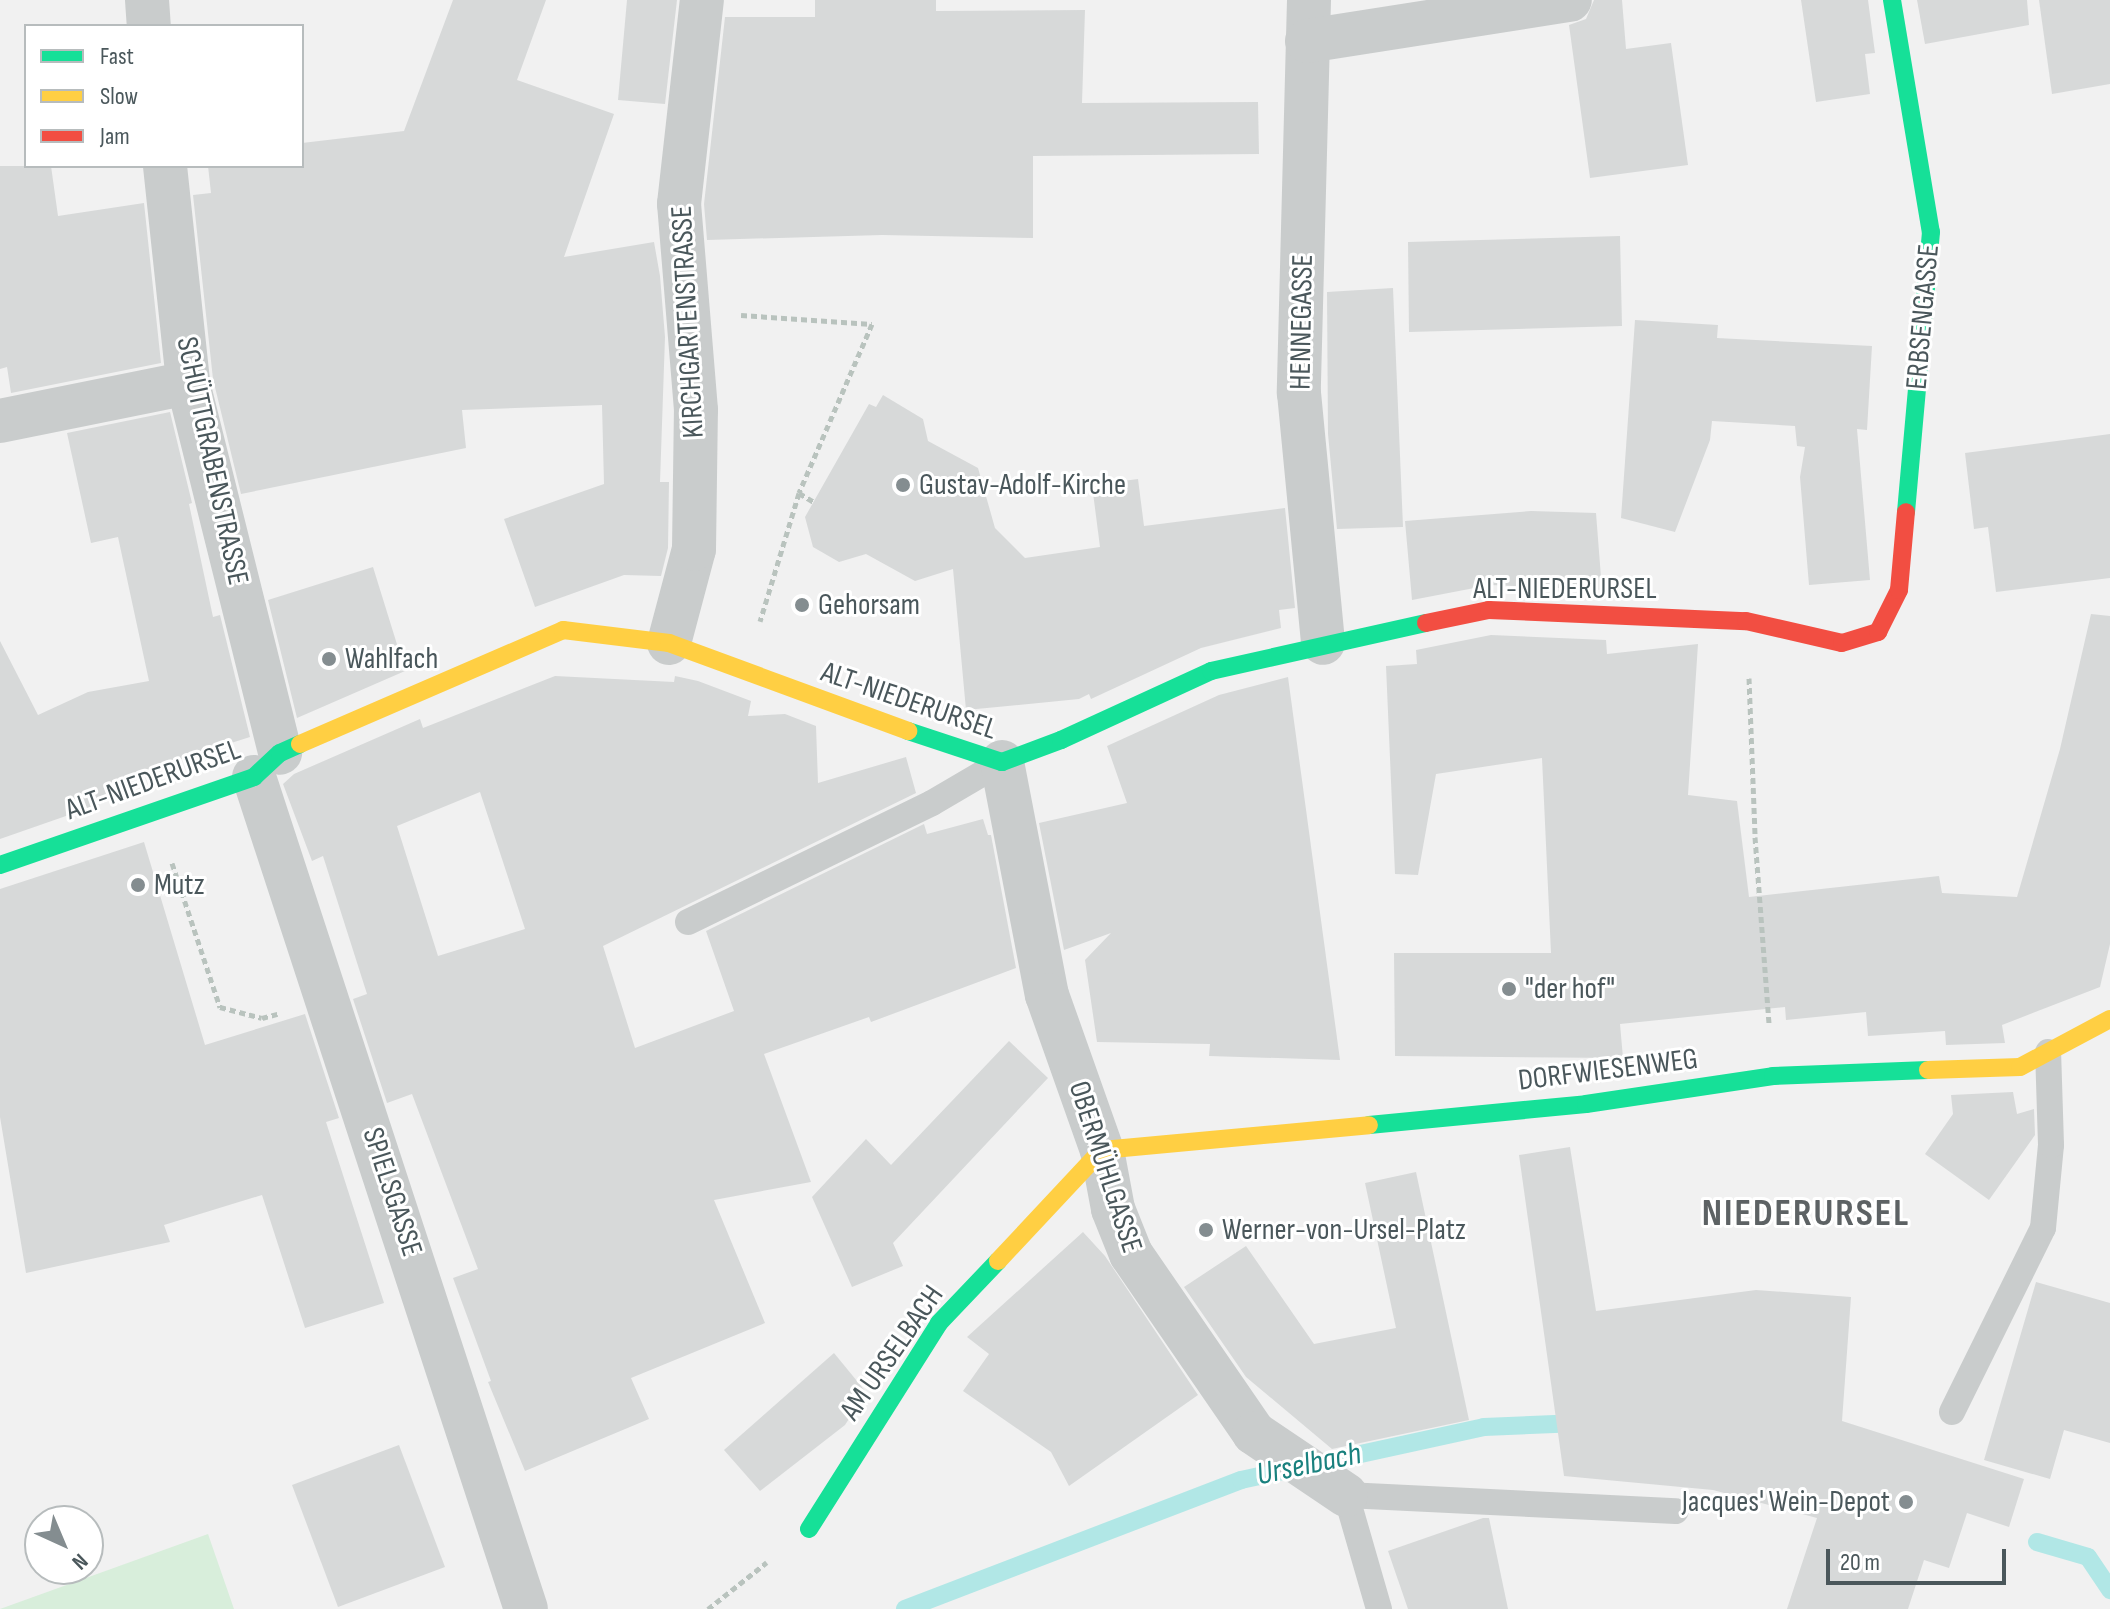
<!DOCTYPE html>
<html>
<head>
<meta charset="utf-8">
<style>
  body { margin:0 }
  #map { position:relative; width:2110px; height:1609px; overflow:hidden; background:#f1f1f1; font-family:"Sofia Sans Condensed",sans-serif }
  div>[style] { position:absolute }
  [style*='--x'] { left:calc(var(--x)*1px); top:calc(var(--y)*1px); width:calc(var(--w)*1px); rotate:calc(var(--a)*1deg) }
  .green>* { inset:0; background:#d8eedb }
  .stream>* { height:18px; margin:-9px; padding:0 9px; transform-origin:9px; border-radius:9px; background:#b1e7e6 }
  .building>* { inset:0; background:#d7d9d9 }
  .path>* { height:5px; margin-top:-2.5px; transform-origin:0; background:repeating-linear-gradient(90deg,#b9c3be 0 6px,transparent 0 10px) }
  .lane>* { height:26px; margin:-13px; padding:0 13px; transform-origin:13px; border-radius:13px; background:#c9cccc }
  .street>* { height:44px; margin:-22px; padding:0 22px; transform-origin:22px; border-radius:22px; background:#c9cccc }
  .fast>* { height:18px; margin:-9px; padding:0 9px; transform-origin:9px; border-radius:9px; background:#16e098 }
  .slow>* { height:18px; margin:-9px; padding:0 9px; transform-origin:9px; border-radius:9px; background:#ffcf43 }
  .jam>* { height:18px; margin:-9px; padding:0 9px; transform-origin:9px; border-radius:9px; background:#f24e42 }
  .dots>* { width:22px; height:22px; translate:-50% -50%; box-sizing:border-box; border:4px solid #fff; border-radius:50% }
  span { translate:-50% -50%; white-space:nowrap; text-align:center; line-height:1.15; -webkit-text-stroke:6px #fff; paint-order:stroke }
  .street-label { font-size:30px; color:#4a575b }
  .poi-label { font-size:30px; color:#4a575b }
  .left { translate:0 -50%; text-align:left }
  .right { translate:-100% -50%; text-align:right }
  .water-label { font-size:32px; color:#19817e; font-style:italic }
  .district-label { font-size:38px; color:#5d6264; font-weight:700; letter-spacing:2px }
  .legend { position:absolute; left:24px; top:24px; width:280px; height:144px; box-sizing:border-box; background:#fff; border:2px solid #b7bcbd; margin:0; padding:10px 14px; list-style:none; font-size:24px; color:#4a575b }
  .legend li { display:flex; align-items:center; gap:16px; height:40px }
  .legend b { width:40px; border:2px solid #b7bcbd }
  .north { position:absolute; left:24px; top:1505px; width:80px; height:80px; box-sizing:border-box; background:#fff; border:2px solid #b7bcbd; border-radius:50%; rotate:136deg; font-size:22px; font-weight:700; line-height:32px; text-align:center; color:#4a575b }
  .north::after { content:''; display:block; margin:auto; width:28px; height:36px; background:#848d90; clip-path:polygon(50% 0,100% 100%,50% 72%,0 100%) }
  .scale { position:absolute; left:1826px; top:1549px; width:180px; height:36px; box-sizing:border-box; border:4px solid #4a575b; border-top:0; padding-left:10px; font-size:24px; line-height:28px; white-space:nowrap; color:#4a575b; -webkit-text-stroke:6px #fff; paint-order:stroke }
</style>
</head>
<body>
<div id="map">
  <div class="green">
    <i style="clip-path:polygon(208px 1534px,234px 1609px,0 1609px)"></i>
  </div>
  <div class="stream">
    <i style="--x:2037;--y:1542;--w:53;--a:16.4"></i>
    <i style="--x:2088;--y:1557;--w:40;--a:56"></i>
    <i style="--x:905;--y:1609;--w:360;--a:-21"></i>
    <i style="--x:1241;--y:1480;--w:249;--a:-12.3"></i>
    <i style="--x:1484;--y:1427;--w:95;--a:-2.4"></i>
  </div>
  <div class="building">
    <i style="clip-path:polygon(453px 0,546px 0,517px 80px,614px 114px,564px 257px,654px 242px,660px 276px,665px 337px,660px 482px,669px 482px,668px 548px,661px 576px,624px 575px,535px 607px,504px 519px,604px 484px,602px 405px,462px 410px,466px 448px,241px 494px,213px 379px,193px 195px,211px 193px,208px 166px,302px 166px,302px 143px,404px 131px)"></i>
    <i style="clip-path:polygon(627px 0,677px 0,665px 104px,618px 100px)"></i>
    <i style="clip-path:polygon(815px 0,936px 0,936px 11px,1085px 10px,1082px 103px,1258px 102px,1259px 154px,1033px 156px,1033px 238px,882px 235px,707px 240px,704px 204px,725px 17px,815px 17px)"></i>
    <i style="clip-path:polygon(1594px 0,1622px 0,1626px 49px,1671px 43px,1688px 165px,1590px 178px,1569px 25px,1586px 19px)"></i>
    <i style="clip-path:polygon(1801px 0,1868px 0,1875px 53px,1865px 54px,1870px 94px,1816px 102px)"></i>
    <i style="clip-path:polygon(1917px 0,2027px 0,2029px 25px,1925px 44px)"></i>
    <i style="clip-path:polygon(2039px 0,2110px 0,2110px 84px,2052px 94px)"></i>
    <i style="clip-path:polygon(0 166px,51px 166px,58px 216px,144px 203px,161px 363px,11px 393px,7px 367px,0 369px)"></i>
    <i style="clip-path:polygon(1620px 236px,1622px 326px,1409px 332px,1408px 242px)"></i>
    <i style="clip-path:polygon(1393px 288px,1403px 527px,1337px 529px,1328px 434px,1327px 292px)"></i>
    <i style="clip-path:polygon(1635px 320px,1718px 325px,1717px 338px,1872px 346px,1867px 430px,1857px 429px,1870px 580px,1809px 585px,1800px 477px,1805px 447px,1797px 446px,1795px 426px,1712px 421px,1710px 440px,1675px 532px,1621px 518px)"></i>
    <i style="clip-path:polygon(883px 395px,923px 419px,928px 441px,978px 468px,995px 528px,1025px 558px,1100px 547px,1092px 485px,1138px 479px,1144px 526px,1285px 508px,1295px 608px,1279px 610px,1281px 628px,1201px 648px,1091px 699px,1089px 694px,1079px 699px,966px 710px,953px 569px,915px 581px,866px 554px,839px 562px,813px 547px,805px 517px,869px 404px,876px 407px)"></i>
    <i style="clip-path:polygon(170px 412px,192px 503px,189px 504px,213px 617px,220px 615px,250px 737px,124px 777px,129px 794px,0 839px,0 641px,38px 715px,88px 692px,149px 681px,118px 537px,91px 543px,67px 433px)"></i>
    <i style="clip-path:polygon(2110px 434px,2110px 578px,1996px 592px,1988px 527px,1974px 529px,1965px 453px)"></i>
    <i style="clip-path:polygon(1531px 511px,1596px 513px,1602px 590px,1490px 585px,1412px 600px,1405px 521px)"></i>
    <i style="clip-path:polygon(373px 567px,400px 654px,363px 668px,405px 671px,297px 718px,268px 600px)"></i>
    <i style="clip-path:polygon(2091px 614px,2110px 616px,2110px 944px,2100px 987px,2002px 1025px,2005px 1043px,1946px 1045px,1945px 1031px,1868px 1036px,1866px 1012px,1786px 1020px,1785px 1007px,1620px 1024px,1623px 1058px,1395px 1056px,1394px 953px,1551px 953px,1542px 758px,1436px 774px,1418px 875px,1395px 874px,1386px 666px,1417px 664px,1416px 650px,1491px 635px,1606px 640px,1607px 654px,1698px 644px,1688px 795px,1737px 801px,1749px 897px,1939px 876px,1942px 893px,2017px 897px,2060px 749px)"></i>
    <i style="clip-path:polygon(evenodd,555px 676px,674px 682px,675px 676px,698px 681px,751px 701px,748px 716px,785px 714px,816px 726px,818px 783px,906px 757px,916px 793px,603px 946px,635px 1048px,734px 1011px,706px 931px,924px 824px,927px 834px,983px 819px,988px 835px,991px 835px,1016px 968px,871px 1022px,869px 1017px,764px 1054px,811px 1182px,714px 1200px,765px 1323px,631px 1378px,649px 1419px,525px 1471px,488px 1382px,491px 1381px,453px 1278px,478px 1269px,412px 1094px,387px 1103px,353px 999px,367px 994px,323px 856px,312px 861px,283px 784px,294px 774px,420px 719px,423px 728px,555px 676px,480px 792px,525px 929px,438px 956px,397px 826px,480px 792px)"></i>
    <i style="clip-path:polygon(1288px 677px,1340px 1060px,1209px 1056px,1210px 1044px,1097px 1042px,1085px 960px,1111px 933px,1064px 950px,1039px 823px,1127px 803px,1107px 746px,1219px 695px)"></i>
    <i style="clip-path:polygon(144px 842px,205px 1045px,305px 1014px,339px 1118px,326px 1122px,384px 1303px,305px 1328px,262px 1195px,164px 1225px,170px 1242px,26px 1273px,0 1117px,0 889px)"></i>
    <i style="clip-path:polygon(1009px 1041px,1048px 1078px,893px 1243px,903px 1266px,852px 1287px,812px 1197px,866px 1139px,891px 1165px)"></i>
    <i style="clip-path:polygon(2013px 1092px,2017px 1114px,2034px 1109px,2035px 1135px,1989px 1200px,1925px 1154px,1953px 1114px,1951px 1095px)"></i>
    <i style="clip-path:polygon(1570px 1147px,1596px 1311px,1756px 1290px,1851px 1297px,1842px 1421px,2024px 1479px,2009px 1527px,1967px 1513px,1949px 1568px,1924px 1560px,1908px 1609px,1787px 1609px,1817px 1518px,1713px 1490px,1564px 1476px,1519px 1155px)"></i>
    <i style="clip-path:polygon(1416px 1172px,1469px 1420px,1332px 1449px,1246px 1377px,1184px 1287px,1246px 1246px,1314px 1344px,1396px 1328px,1365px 1183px)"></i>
    <i style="clip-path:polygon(1083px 1232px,1105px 1256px,1198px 1395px,1069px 1486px,1051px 1452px,963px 1391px,989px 1354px,967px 1337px)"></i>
    <i style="clip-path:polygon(2036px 1282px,2110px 1303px,2110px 1443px,2064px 1430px,2050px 1479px,1984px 1460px)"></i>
    <i style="clip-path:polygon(834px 1353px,866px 1392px,845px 1425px,760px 1491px,724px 1450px)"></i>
    <i style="clip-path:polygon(399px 1445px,445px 1567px,338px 1607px,292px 1485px)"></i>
    <i style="clip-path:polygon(1483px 1518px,1489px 1518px,1508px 1609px,1408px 1609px,1388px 1551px)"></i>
  </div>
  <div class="path">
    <i style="--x:741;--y:315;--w:131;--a:3.9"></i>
    <i style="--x:872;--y:324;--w:184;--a:113.4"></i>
    <i style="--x:799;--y:493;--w:134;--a:106.9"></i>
    <i style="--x:799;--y:493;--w:17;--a:31"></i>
    <i style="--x:1749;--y:678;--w:159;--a:87.8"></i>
    <i style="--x:1755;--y:837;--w:187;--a:85.7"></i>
    <i style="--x:172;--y:863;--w:152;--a:71.6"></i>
    <i style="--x:220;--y:1007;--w:43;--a:14.7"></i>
    <i style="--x:262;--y:1018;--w:16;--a:-15"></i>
    <i style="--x:708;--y:1609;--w:75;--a:-38.5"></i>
  </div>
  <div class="lane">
    <i style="--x:688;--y:922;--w:271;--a:-26"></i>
    <i style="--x:932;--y:803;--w:81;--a:-30.4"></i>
    <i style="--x:1952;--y:1412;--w:205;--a:-63.7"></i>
    <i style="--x:2043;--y:1228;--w:83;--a:-84.5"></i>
    <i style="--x:2051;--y:1145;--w:93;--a:-91.8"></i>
    <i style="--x:1379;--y:1609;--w:119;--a:-106.1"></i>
    <i style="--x:1346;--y:1495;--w:330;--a:2.8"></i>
  </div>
  <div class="street">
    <i style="--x:147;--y:0;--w:26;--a:86"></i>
    <i style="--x:1309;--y:0;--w:393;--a:91.5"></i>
    <i style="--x:1299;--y:393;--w:251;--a:84.5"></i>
    <i style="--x:1307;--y:41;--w:266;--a:-8.9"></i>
    <i style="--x:165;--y:166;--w:218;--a:83.9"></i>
    <i style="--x:188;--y:383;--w:381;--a:76"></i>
    <i style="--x:0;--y:421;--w:192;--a:-11.4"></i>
    <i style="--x:669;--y:643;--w:97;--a:-75.1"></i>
    <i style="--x:694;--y:549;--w:139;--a:-89.2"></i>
    <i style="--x:696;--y:410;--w:207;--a:-94.7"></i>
    <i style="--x:679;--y:204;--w:205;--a:-83.6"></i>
    <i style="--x:1002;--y:762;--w:237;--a:79.1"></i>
    <i style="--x:1047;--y:995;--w:164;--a:70.5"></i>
    <i style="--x:1102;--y:1150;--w:60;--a:79.4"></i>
    <i style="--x:1113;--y:1209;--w:48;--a:68.2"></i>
    <i style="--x:1131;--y:1254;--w:217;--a:55.5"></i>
    <i style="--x:1254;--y:1433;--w:111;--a:34"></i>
    <i style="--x:254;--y:777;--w:875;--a:71.9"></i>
  </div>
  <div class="fast">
    <i style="--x:1892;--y:0;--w:235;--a:80.5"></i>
    <i style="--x:1931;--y:232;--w:281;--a:95.1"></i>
    <i style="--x:908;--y:731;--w:99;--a:18.3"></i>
    <i style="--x:1002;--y:762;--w:63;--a:-20.4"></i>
    <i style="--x:1061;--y:740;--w:165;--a:-24.7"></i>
    <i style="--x:1211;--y:671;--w:220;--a:-12.6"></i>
    <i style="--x:0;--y:865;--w:269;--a:-19.1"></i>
    <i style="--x:254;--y:777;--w:35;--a:-43"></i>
    <i style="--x:280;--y:753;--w:22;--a:-24"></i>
    <i style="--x:1369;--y:1125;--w:218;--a:-5.5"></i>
    <i style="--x:1586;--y:1104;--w:189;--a:-8.5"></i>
    <i style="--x:1773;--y:1076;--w:155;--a:-2.2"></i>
    <i style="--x:809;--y:1529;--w:244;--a:-57.7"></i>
    <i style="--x:939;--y:1323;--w:86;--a:-46.4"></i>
  </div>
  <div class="slow">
    <i style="--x:300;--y:744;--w:287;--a:-23.4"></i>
    <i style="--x:563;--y:630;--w:107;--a:7"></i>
    <i style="--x:669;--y:643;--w:255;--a:20.2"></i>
    <i style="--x:1928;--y:1070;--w:92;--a:-1.9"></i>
    <i style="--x:2020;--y:1067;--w:102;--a:-28.1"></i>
    <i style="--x:998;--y:1261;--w:152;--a:-46.9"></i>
    <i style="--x:1102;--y:1150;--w:268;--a:-5.3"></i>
  </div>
  <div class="jam">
    <i style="--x:1426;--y:623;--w:64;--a:-11.7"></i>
    <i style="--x:1489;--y:610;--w:257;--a:2.5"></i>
    <i style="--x:1746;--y:621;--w:98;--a:12.9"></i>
    <i style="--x:1842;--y:643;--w:38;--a:-17"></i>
    <i style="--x:1878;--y:632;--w:47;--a:-63.4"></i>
    <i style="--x:1899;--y:590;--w:78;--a:-84.9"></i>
  </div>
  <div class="dots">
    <i style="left:903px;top:485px;background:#848d90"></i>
    <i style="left:802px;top:605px;background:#848d90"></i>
    <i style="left:329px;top:659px;background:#848d90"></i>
    <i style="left:138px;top:885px;background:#848d90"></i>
    <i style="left:1509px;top:989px;background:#848d90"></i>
    <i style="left:1206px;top:1230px;background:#848d90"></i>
    <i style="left:1906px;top:1502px;background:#848d90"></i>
  </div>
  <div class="street-label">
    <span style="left:1923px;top:317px;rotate:-85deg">ERBSENGASSE</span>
    <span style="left:688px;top:322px;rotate:-93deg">KIRCHGARTENSTRASSE</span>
    <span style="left:1302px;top:322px;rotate:-89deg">HENNEGASSE</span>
    <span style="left:212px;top:461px;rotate:78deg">SCHÜTTGRABENSTRASSE</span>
    <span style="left:1565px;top:589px">ALT-NIEDERURSEL</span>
    <span style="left:909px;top:701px;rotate:19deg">ALT-NIEDERURSEL</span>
    <span style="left:153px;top:780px;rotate:-20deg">ALT-NIEDERURSEL</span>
    <span style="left:1608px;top:1070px;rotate:-7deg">DORFWIESENWEG</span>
    <span style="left:1105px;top:1167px;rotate:72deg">OBERMÜHLGASSE</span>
    <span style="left:392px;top:1192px;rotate:72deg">SPIELSGASSE</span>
    <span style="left:892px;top:1353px;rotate:-55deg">AM URSELBACH</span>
  </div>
  <div class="poi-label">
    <span class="left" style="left:919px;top:485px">Gustav-Adolf-Kirche</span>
    <span class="left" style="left:818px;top:605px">Gehorsam</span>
    <span class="left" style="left:345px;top:659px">Wahlfach</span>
    <span class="left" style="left:154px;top:885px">Mutz</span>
    <span class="left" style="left:1525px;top:989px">"der hof"</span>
    <span class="left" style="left:1222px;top:1230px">Werner-von-Ursel-Platz</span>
    <span class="right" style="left:1890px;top:1502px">Jacques' Wein-Depot</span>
  </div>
  <div class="water-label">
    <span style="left:1309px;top:1465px;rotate:-12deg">Urselbach</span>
  </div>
  <div class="district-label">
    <span style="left:1806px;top:1214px">NIEDERURSEL</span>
  </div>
  <ul class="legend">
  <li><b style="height:10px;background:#16e098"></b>Fast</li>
  <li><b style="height:10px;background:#ffcf43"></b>Slow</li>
  <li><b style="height:10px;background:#f24e42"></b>Jam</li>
  </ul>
  <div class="north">N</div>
  <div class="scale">20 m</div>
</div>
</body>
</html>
